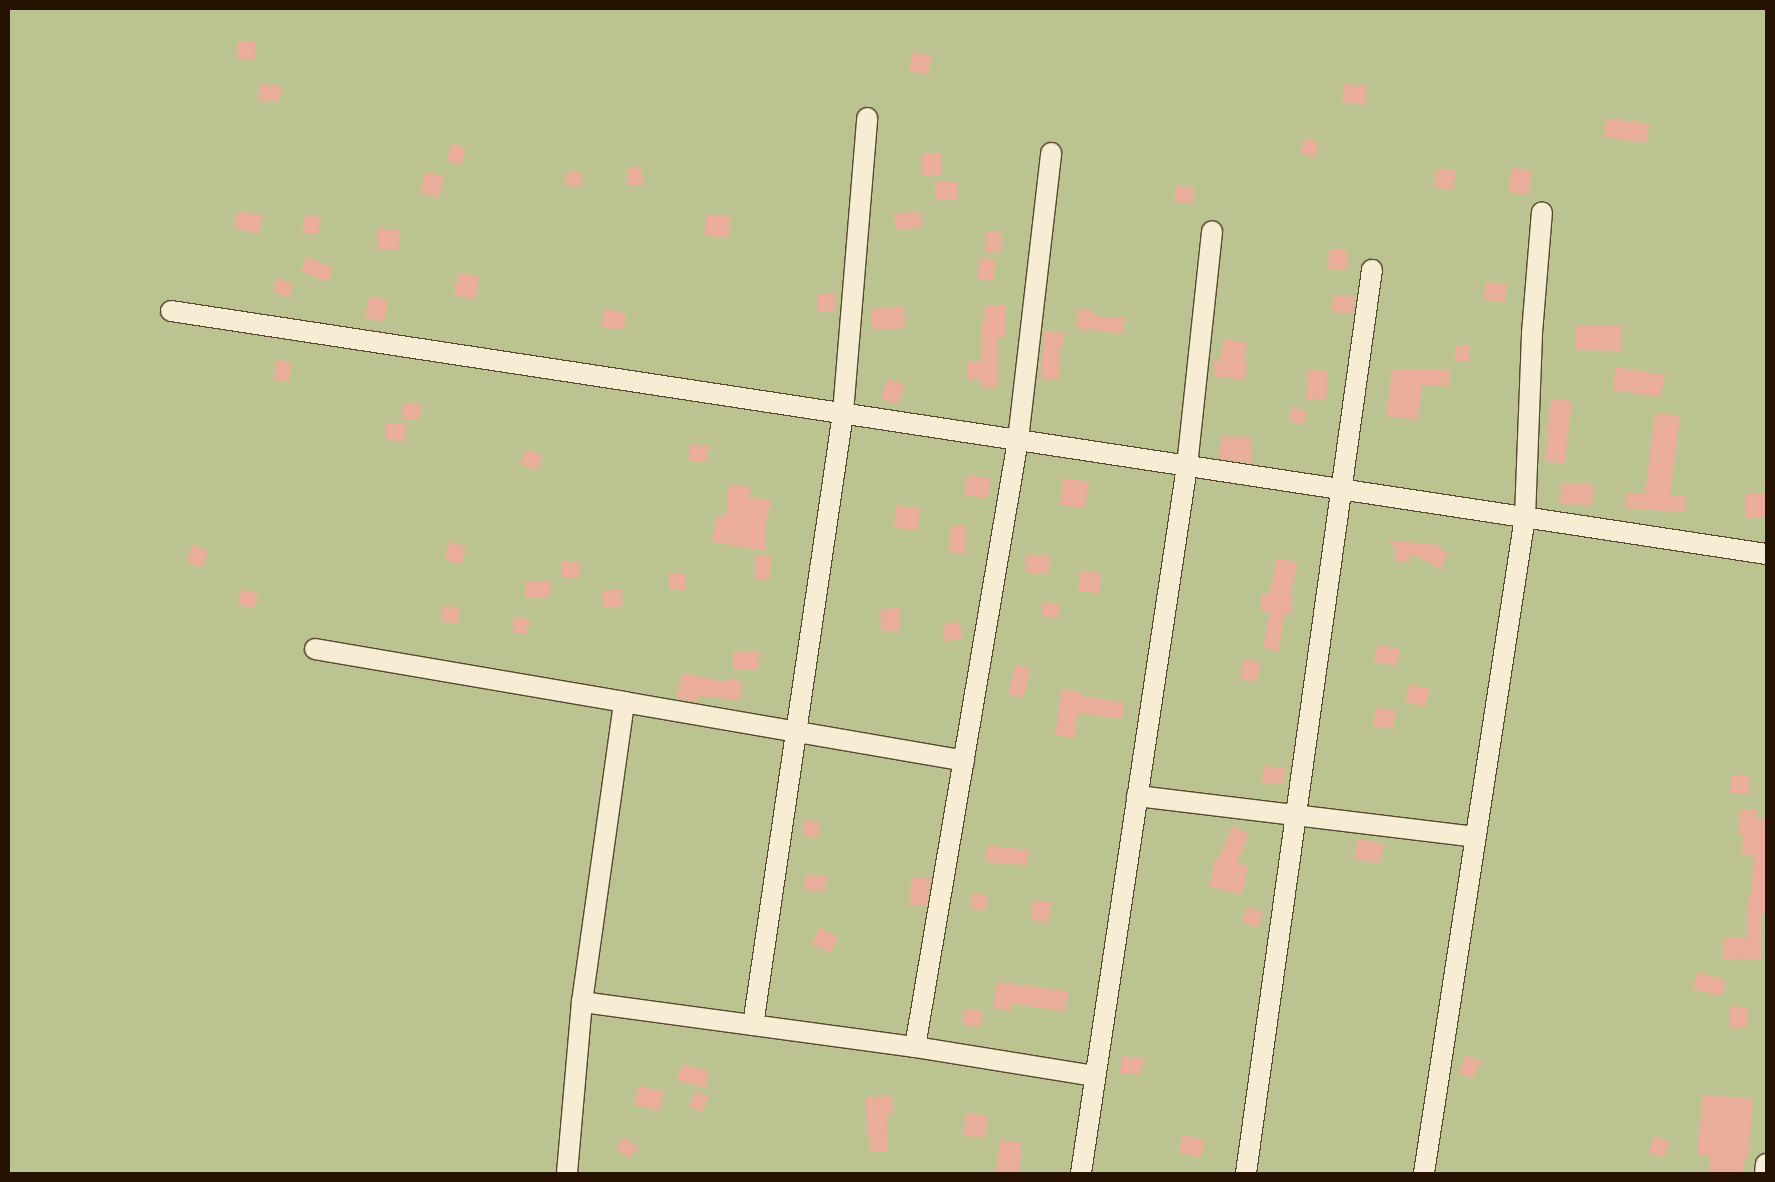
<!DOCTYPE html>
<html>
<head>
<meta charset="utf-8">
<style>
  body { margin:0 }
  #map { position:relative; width:1775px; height:1182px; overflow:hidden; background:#f1e3bd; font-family:"EB Garamond",serif }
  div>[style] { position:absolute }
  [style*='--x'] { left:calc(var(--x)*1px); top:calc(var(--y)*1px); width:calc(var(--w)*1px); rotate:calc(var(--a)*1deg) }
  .green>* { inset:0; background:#bbc390 }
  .building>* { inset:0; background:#e9ad99 }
  .roads { filter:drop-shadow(1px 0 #59462f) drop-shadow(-1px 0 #59462f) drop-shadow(0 1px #59462f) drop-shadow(0 -1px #59462f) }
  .minor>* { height:20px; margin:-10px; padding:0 10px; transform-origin:10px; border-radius:10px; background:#f6edd4 }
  span { translate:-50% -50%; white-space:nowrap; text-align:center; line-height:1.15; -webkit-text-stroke:4.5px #f6edd4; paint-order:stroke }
  .frame { position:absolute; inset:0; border:10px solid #261200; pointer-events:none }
</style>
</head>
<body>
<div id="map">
  <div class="green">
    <i style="clip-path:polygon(9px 9px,1766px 9px,1766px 1173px,9px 1173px)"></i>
  </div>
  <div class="building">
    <i style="clip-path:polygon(237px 41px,255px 41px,255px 59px,237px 59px)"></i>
    <i style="clip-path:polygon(913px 52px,932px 56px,928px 75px,909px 71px)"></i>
    <i style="clip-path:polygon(260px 84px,281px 86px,280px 102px,258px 100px)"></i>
    <i style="clip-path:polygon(1344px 84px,1367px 86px,1365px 105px,1342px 102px)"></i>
    <i style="clip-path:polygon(1607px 118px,1649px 124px,1646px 143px,1604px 137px)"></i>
    <i style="clip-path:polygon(1304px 139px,1318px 141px,1316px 157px,1301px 154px)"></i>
    <i style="clip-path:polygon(451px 144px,466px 148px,461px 165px,447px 161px)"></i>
    <i style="clip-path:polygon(922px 153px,941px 153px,941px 175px,922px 175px)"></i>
    <i style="clip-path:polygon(627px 167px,642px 167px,643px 185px,628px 185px)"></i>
    <i style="clip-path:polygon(1437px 168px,1456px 171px,1453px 190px,1434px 187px)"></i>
    <i style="clip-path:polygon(1512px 168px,1532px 171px,1528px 195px,1508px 192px)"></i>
    <i style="clip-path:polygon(567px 171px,583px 173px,581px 187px,565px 185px)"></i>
    <i style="clip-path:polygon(425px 172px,444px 176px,439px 197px,420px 193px)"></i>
    <i style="clip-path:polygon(935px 182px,958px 182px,957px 200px,935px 199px)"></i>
    <i style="clip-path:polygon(1176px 186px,1194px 187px,1193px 203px,1174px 201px)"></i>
    <i style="clip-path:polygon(238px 211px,263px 215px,259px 234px,233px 227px)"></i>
    <i style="clip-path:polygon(920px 211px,922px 227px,896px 230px,894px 214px)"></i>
    <i style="clip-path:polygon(707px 214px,731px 217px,728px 238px,704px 235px)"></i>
    <i style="clip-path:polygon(305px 215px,321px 218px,318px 235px,302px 232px)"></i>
    <i style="clip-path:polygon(378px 228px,400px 230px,399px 250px,377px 249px)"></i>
    <i style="clip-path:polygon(1001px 231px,1002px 252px,986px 253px,985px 232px)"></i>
    <i style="clip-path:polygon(1329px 249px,1347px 249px,1347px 270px,1328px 269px)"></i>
    <i style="clip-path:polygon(307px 257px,333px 268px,327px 282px,301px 271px)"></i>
    <i style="clip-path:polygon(979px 258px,995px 259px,994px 281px,978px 279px)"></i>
    <i style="clip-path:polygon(458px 273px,479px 276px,475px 299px,454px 295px)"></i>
    <i style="clip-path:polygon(278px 278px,294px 285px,288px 298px,273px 291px)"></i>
    <i style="clip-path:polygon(1486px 282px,1507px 284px,1505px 302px,1484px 300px)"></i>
    <i style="clip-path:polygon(818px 293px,836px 294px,835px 312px,817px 311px)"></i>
    <i style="clip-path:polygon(1333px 295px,1355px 297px,1353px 313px,1332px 312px)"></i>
    <i style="clip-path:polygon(369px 296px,388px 300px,384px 322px,365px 318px)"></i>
    <i style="clip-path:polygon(985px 305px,1006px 306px,1006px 338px,998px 337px,998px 387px,981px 387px,981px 379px,968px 379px,968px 362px,981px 362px,982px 322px,984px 322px)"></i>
    <i style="clip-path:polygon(904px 306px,905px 328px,873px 330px,871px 309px)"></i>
    <i style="clip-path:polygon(604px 309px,626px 313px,624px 330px,601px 327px)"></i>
    <i style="clip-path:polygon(1078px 309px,1094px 311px,1093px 316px,1125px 318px,1123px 334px,1076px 328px)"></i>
    <i style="clip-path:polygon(1576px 326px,1622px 326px,1622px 351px,1575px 350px)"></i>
    <i style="clip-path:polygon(1044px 331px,1065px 333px,1063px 348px,1060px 347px,1059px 380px,1041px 379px)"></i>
    <i style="clip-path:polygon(1224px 339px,1247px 343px,1244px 363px,1247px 363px,1245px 380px,1213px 376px,1214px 360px,1220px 361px)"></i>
    <i style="clip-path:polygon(1455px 346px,1470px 346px,1470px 362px,1455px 362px)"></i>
    <i style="clip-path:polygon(277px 360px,292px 362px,289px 382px,274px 380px)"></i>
    <i style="clip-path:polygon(1616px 367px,1665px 375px,1661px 397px,1612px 390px)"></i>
    <i style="clip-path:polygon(1450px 369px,1450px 385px,1422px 386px,1417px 420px,1386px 416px,1392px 370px)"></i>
    <i style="clip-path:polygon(1308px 370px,1328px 371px,1326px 400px,1306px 399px)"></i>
    <i style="clip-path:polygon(888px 379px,905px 385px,898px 405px,881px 399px)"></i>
    <i style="clip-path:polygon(1551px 399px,1572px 401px,1565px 463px,1545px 462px)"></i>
    <i style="clip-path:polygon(403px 403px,421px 403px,420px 420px,402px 420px)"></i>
    <i style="clip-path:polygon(1293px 407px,1307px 412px,1303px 425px,1289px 421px)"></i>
    <i style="clip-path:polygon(1655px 413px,1680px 416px,1670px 496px,1686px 496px,1685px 512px,1625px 508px,1626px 493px,1645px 494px)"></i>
    <i style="clip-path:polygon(386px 423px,405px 424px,405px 441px,386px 440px)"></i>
    <i style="clip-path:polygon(1221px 436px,1252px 437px,1251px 463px,1220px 459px)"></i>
    <i style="clip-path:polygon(690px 444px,709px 446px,707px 462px,688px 460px)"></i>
    <i style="clip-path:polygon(526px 449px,543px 456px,536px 470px,520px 464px)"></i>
    <i style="clip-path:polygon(967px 475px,990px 478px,988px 498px,964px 495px)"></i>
    <i style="clip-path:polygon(1063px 478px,1089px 482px,1085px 508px,1060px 505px)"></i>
    <i style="clip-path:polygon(1561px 483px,1593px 484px,1592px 505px,1560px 504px)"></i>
    <i style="clip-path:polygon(729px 485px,751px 487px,750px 497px,771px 500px,765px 528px,766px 551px,712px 542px,717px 515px,726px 517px)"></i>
    <i style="clip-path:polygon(1746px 493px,1766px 493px,1766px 517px,1746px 517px)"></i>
    <i style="clip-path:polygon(896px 506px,920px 508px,918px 530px,894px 528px)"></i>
    <i style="clip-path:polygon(951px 525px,966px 526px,965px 554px,949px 552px)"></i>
    <i style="clip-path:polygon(1396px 541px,1436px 545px,1448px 553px,1441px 569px,1410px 553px,1409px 562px,1395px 561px,1396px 546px,1387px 542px)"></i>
    <i style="clip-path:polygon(449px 542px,466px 546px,462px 564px,445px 560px)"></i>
    <i style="clip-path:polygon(192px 545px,209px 551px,202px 568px,186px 562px)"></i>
    <i style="clip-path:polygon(756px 555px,771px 555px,770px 579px,755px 579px)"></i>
    <i style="clip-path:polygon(1026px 555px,1050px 556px,1048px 574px,1025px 572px)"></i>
    <i style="clip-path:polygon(1277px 558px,1298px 563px,1290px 597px,1293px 597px,1291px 614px,1285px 614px,1278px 653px,1262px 646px,1266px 636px,1270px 612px,1261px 611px,1262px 594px,1269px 595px)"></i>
    <i style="clip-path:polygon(561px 562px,579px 562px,579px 577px,561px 577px)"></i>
    <i style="clip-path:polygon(1080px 571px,1101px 573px,1099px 593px,1078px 591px)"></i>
    <i style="clip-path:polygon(670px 573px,686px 573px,685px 590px,670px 590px)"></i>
    <i style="clip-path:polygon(525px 581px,551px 581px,550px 597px,526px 597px)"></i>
    <i style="clip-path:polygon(621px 589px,623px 606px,603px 608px,602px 591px)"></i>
    <i style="clip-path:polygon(241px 590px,258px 593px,255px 608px,238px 605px)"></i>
    <i style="clip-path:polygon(1043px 602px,1060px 604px,1058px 618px,1042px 616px)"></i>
    <i style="clip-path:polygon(442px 606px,459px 607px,458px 623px,441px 622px)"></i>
    <i style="clip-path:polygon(899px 608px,899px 631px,881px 630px,880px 609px)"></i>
    <i style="clip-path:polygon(515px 617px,530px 619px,527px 635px,512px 632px)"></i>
    <i style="clip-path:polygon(960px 622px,962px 639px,944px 641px,943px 623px)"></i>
    <i style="clip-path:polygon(1377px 645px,1400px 649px,1397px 666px,1374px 662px)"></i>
    <i style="clip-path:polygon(734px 651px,759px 651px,758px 670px,734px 670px)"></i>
    <i style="clip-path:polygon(1243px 659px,1260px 662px,1257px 682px,1240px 679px)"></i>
    <i style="clip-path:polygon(1016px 665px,1031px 669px,1023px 698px,1008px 694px)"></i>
    <i style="clip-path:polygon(682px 673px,725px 682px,726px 679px,743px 681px,741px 700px,699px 696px,698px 702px,677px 698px)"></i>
    <i style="clip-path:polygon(1409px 684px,1430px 689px,1425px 707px,1405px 702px)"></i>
    <i style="clip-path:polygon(1062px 689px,1082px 693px,1081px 696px,1124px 702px,1122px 719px,1078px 713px,1074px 738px,1055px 735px)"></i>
    <i style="clip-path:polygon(1376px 708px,1396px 711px,1393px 729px,1373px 726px)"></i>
    <i style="clip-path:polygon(1264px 766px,1285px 768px,1284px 784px,1262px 783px)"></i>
    <i style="clip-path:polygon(1731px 775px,1750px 776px,1749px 793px,1730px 793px)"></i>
    <i style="clip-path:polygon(1740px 809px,1757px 810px,1756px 818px,1766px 819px,1766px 913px,1762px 913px,1761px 960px,1723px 959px,1724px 937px,1747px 938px,1749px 893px,1752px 893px,1753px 855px,1742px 855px,1743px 835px,1738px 834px)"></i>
    <i style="clip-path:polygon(804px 820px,819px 821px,819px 837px,803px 836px)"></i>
    <i style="clip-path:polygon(1232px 826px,1249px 834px,1237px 863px,1248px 866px,1242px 894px,1209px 887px,1215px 859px,1218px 860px)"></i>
    <i style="clip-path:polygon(1358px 839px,1384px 844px,1380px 864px,1354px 859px)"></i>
    <i style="clip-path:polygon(987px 845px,1029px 850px,1027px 865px,985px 862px)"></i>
    <i style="clip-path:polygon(806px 875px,827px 876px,825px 891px,804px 890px)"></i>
    <i style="clip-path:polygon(911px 878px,931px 878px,927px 905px,910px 905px)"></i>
    <i style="clip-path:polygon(972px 893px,988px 895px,986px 910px,971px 909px)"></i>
    <i style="clip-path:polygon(1033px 900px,1051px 902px,1048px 923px,1031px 920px)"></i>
    <i style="clip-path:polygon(1247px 907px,1263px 912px,1258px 928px,1242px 922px)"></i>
    <i style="clip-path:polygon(820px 928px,838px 937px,831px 953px,812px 944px)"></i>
    <i style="clip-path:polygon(1697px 972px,1726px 980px,1722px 996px,1693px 989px)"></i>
    <i style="clip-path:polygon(997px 982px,1068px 991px,1065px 1012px,1012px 1003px,1011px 1011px,993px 1008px)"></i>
    <i style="clip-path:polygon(1730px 1006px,1747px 1007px,1747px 1027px,1730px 1027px)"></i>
    <i style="clip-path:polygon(964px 1009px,983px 1011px,981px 1027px,963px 1025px)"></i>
    <i style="clip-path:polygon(1466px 1055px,1481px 1061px,1473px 1079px,1459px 1073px)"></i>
    <i style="clip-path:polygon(1122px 1056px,1144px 1058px,1141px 1075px,1120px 1073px)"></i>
    <i style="clip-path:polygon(682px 1064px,709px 1071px,705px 1088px,677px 1080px)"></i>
    <i style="clip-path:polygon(639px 1086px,664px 1092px,659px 1111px,634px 1105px)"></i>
    <i style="clip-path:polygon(696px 1091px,709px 1097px,702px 1112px,689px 1106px)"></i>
    <i style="clip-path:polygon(1703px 1095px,1753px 1099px,1748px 1159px,1744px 1159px,1743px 1173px,1709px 1173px,1710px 1156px,1697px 1155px)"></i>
    <i style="clip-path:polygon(892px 1096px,893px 1114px,887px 1114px,888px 1152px,870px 1152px,865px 1097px)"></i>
    <i style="clip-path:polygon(967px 1113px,988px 1116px,985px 1138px,963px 1135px)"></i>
    <i style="clip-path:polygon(1183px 1135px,1205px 1140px,1201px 1158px,1179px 1152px)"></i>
    <i style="clip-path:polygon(1655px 1136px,1670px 1142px,1663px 1158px,1648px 1152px)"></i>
    <i style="clip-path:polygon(624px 1137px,638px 1147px,630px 1158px,616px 1149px)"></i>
    <i style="clip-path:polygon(1000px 1140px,1022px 1143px,1019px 1173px,996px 1173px)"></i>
  </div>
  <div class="roads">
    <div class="minor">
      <i style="--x:171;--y:311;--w:1613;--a:8.66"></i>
      <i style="--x:315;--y:649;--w:314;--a:9.7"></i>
      <i style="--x:1137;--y:796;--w:341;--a:6.9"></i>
      <i style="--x:582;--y:1002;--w:303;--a:-82"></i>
      <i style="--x:624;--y:702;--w:345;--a:9.8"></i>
      <i style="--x:753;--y:1025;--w:619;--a:-81.63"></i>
      <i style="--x:843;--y:413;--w:296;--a:-85.3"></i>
      <i style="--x:915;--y:1047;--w:616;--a:-80.37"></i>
      <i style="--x:1018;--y:440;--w:289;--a:-83.4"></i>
      <i style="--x:567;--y:1173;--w:172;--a:-85"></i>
      <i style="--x:582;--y:1002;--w:336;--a:7.7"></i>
      <i style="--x:915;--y:1047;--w:182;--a:9.2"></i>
      <i style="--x:1081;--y:1173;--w:715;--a:-81.47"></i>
      <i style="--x:1187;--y:466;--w:236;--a:-83.9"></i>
      <i style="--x:1246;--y:1173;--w:912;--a:-82.06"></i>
      <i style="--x:1424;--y:1173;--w:664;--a:-81.25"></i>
      <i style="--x:1525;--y:517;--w:184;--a:-87.8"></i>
      <i style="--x:1532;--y:333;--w:121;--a:-85.3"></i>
      <i style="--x:1765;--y:1173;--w:9;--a:-84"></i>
    </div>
  </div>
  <div class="frame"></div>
</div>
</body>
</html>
